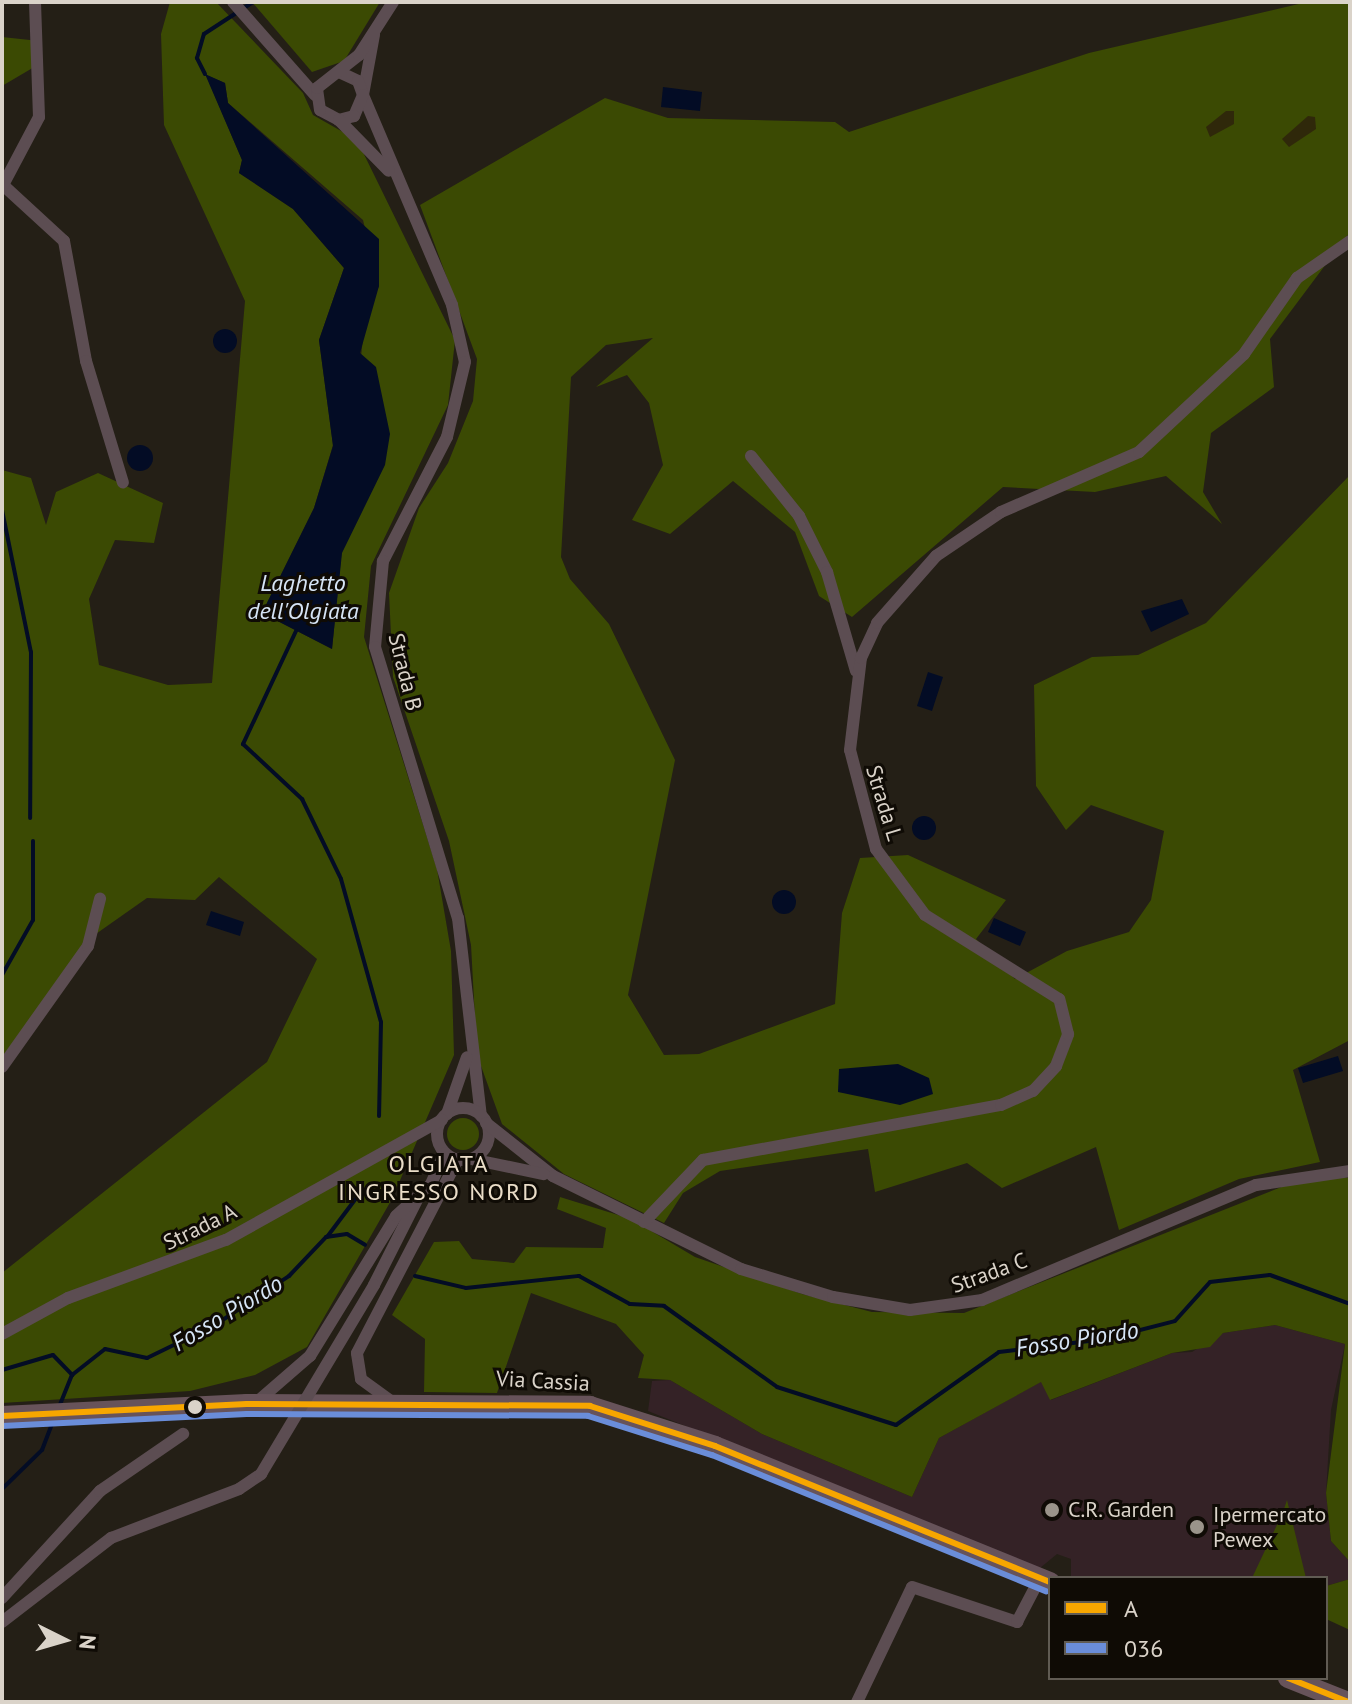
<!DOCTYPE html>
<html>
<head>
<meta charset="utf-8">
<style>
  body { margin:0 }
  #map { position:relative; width:1352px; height:1704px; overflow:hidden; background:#241f16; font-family:"PT Sans",sans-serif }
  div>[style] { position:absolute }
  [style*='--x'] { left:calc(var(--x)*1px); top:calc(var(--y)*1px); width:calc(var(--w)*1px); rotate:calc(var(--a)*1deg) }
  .commercial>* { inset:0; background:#342226 }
  .green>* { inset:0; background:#3b4a03 }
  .round { border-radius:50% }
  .sand>* { inset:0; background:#2f280a }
  .water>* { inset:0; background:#030c25 }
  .stream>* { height:4px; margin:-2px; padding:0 2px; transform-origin:2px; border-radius:2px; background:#030c25 }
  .street>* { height:12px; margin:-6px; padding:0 6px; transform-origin:6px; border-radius:6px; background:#5c4d52 }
  .street>.ring { margin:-6px; padding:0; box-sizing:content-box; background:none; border:12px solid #5c4d52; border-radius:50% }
  .primary>* { height:20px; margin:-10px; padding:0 10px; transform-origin:10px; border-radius:10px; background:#67535a }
  .street-bridge>* { height:12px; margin:-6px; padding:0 6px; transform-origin:6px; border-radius:6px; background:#5c4d52 }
  .bus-1>* { height:6px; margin:-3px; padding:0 3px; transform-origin:3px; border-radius:3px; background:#f7a600 }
  .bus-2>* { height:6px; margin:-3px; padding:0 3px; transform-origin:3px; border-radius:3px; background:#6a8dd9 }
  .dots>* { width:22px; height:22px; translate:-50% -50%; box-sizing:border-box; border:4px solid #0f0b05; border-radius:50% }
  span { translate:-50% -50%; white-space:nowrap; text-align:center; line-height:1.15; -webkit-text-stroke:6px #0f0b05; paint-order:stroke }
  .street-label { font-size:22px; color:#dad3c9 }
  .poi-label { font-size:22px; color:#dad3c9 }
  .left { translate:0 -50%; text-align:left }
  .water-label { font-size:24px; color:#d6e4f5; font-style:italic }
  .neighbourhood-label { font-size:24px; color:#eaddc8; letter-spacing:2px }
  .frame { position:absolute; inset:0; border:4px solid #dad3c9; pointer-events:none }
  .legend { position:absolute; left:1048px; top:1576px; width:280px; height:104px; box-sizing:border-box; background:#0f0b05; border:2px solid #605b53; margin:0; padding:10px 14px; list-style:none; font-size:24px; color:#dad3c9 }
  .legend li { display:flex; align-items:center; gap:16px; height:40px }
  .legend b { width:40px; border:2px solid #605b53 }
  .north { position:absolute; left:24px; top:1600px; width:80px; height:80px; -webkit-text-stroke:6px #0f0b05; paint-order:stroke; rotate:95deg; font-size:22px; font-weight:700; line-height:32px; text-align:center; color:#dad3c9 }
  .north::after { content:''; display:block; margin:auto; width:28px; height:36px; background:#dad3c9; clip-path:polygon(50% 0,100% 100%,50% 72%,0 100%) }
</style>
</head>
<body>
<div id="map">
  <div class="commercial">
    <i style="clip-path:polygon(1275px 1325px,1345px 1344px,1331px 1410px,1326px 1493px,1331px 1541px,1350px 1562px,1350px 1579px,1326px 1586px,1326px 1578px,1071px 1578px,1071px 1559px,1057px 1554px,1040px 1568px,648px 1411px,652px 1381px,670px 1380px,762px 1434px,912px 1497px,939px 1438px,1042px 1381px,1051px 1400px,1172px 1353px,1192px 1352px,1223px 1333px)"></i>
  </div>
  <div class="green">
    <i style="clip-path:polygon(evenodd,170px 2px,216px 2px,303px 93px,313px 115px,357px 140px,455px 340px,448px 405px,371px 566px,364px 637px,437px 869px,451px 951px,454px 1055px,392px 1199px,307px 1347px,255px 1375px,190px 1391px,2px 1403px,2px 1273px,267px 1062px,317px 959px,219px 877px,195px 900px,147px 898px,93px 936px,2px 1059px,2px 470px,31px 478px,46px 525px,56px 492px,98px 473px,163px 503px,154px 543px,115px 540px,89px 599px,99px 665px,168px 685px,212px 683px,245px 301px,164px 125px,161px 34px,170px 2px,206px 75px,225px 83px,228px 103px,363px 220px,379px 286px,365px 317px,332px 649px,262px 613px,314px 508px,333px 445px,319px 340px,344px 268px,293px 209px,239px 173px,242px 160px,206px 75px)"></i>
    <i style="clip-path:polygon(252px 2px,380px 2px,344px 61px,312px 72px)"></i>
    <i style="clip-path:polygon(1307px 2px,1350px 2px,1350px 232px,1270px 339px,1274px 387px,1211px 433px,1203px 492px,1222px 524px,1166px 476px,1095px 492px,1003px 487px,852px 617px,819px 596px,795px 532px,733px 481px,670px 534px,632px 520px,663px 465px,649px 403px,627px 375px,596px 387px,653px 338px,606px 345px,571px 377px,561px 557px,570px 579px,609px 624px,675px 760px,628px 995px,664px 1055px,699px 1054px,835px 1004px,842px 913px,860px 858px,908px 855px,1006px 900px,976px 939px,1015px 979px,1067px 951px,1129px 932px,1151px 900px,1164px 831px,1091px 805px,1066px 830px,1036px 786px,1034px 685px,1092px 657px,1138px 655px,1206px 623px,1350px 475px,1350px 1040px,1293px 1070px,1320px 1162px,1239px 1179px,1119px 1230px,1096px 1147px,1002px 1188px,967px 1163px,875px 1192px,868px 1149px,720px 1171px,683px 1193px,664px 1223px,564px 1174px,502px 1124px,477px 1055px,471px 945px,449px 841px,393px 677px,389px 593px,419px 508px,448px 463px,473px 401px,477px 359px,420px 205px,605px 98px,668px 118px,835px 122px,849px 132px,1089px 53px)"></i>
    <i style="clip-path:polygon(2px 37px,39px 41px,41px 63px,2px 86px)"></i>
    <i class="round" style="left:447px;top:1118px;width:32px;height:32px"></i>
    <i style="clip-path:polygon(1326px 1176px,1350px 1178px,1350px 1562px,1331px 1541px,1326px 1493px,1345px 1344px,1275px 1325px,1223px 1333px,1210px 1347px,1172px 1353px,1050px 1400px,1041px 1382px,939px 1438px,912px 1497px,762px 1434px,670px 1380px,638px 1378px,644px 1355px,616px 1324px,531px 1293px,497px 1393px,424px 1392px,425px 1339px,392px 1315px,434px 1242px,459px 1241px,472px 1259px,514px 1263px,526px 1247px,603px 1248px,606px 1228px,557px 1209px,560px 1197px,631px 1219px,695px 1257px,802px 1294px,872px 1312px,964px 1313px,1294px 1182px)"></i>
    <i style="clip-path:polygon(1287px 1500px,1306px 1578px,1252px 1578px,1283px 1512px)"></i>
    <i style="clip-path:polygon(1350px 1579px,1350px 1630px,1326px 1619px,1326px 1586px)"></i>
  </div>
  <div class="sand">
    <i style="clip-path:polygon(1226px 111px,1234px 111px,1234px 124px,1210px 137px,1206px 127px)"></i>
    <i style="clip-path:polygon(1308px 116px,1315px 117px,1316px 129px,1289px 147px,1282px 139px)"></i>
  </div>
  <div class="water">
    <i style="clip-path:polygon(205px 74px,225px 83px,228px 103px,379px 239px,379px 286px,360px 353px,376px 367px,390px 434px,385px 465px,342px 553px,332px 649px,262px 613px,314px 508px,333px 446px,319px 340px,344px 268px,293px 209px,239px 173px,242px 160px)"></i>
    <i style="clip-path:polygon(663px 87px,702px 92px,700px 111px,661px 107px)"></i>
    <i class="round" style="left:213px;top:329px;width:24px;height:24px"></i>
    <i class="round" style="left:127px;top:445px;width:26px;height:26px"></i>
    <i style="clip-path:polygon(1182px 599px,1189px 614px,1151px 632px,1141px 611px)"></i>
    <i style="clip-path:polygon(928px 672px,943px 677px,932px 711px,917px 706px)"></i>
    <i class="round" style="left:912px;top:816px;width:24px;height:24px"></i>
    <i class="round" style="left:772px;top:890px;width:24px;height:24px"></i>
    <i style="clip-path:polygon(211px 911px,244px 922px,240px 936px,206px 925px)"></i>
    <i style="clip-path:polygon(994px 918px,1026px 932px,1020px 946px,988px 932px)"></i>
    <i style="clip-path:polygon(1338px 1056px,1343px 1071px,1303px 1083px,1298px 1068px)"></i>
    <i style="clip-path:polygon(898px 1064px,929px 1078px,933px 1094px,900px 1105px,838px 1092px,839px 1069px)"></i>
  </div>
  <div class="stream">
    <i style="--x:205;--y:74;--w:18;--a:-117"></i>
    <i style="--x:197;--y:58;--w:25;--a:-74"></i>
    <i style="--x:204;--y:34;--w:59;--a:-33.1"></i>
    <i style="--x:2;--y:510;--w:145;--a:78.5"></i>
    <i style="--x:31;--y:652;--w:166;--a:90.3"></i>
    <i style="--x:296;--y:631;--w:125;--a:115.1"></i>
    <i style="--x:243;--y:744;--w:81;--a:43"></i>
    <i style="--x:302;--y:799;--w:89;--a:64"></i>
    <i style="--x:341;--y:879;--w:148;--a:74.4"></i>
    <i style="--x:381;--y:1022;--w:94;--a:91.2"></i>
    <i style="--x:2;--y:975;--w:63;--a:-60.6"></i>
    <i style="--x:33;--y:920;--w:79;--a:-90"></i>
    <i style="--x:327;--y:1237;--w:60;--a:-53.1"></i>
    <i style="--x:415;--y:1276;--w:52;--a:13.2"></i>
    <i style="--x:466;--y:1288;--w:114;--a:-6.1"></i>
    <i style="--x:579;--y:1276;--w:58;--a:28.8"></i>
    <i style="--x:630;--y:1304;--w:34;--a:3"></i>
    <i style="--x:664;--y:1306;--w:139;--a:35.6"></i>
    <i style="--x:777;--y:1387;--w:125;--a:17.7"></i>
    <i style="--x:896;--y:1425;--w:126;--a:-35.3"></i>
    <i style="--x:999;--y:1352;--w:107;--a:-7"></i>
    <i style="--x:1105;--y:1339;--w:72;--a:-14.4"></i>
    <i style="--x:1175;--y:1321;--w:52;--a:-48.1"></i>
    <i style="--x:1210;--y:1282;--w:60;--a:-6.7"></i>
    <i style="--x:1270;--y:1275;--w:85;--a:19.9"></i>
    <i style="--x:2;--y:1370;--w:53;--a:-16.4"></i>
    <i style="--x:53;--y:1355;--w:28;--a:46"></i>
    <i style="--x:59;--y:1407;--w:35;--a:-68"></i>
    <i style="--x:72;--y:1375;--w:42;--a:-38.2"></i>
    <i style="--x:105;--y:1349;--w:43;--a:12.1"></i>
    <i style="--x:147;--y:1358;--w:76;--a:-25.9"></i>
    <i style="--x:215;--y:1325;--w:89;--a:-33.5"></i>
    <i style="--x:289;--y:1276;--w:54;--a:-46.5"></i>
    <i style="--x:326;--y:1237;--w:21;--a:-8"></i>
    <i style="--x:347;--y:1234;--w:21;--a:31"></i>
    <i style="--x:2;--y:1489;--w:56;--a:-44.3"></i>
    <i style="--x:42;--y:1450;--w:34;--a:-69"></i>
  </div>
  <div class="street">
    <i style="--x:233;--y:2;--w:124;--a:48.6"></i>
    <i style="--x:374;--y:35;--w:61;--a:100.4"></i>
    <i style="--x:363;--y:95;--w:228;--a:67"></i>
    <i style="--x:452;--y:305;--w:58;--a:77.2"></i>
    <i style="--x:465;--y:362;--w:77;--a:103.5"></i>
    <i style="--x:447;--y:437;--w:140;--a:117.3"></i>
    <i style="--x:383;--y:561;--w:86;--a:95.3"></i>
    <i style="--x:375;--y:647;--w:283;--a:73"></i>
    <i style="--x:458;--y:918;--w:199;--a:83.4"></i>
    <i style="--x:339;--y:72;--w:21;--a:25"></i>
    <i style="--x:358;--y:81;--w:15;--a:70"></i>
    <i style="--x:363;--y:95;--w:23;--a:113"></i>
    <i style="--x:354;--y:116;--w:16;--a:165"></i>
    <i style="--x:339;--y:120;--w:21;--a:-152"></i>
    <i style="--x:320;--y:110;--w:22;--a:-98"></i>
    <i style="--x:317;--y:88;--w:53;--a:-38.2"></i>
    <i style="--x:359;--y:55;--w:63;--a:-57.3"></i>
    <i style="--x:339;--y:120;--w:71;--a:45.6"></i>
    <i style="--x:3;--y:185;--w:83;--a:42.6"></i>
    <i style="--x:64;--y:241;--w:122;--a:79.6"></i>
    <i style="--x:86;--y:361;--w:127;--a:73.1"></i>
    <i style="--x:2;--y:187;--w:79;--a:-62.1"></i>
    <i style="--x:39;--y:117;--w:115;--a:-92"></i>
    <i style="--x:751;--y:456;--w:77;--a:51.3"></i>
    <i style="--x:799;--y:516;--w:63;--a:63.4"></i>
    <i style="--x:827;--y:572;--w:103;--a:73.7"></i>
    <i style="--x:2;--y:1067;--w:148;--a:-54.6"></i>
    <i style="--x:88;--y:946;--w:49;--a:-75.7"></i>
    <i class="ring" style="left:437px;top:1108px;width:40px;height:40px"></i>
    <i style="--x:447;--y:1114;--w:60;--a:-70.7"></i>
    <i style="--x:486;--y:1123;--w:85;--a:38.3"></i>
    <i style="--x:553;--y:1176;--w:210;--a:26.3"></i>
    <i style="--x:741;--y:1269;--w:96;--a:16.9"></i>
    <i style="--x:833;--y:1297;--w:78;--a:9.6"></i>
    <i style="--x:910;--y:1310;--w:73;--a:-7.9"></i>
    <i style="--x:982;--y:1300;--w:297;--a:-22.8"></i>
    <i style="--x:1256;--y:1185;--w:95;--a:-8.5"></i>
    <i style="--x:471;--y:1159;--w:74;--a:11.8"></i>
    <i style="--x:644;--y:1222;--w:86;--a:-46.4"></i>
    <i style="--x:703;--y:1160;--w:303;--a:-10.5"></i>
    <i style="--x:1001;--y:1105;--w:35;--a:-24"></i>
    <i style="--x:1033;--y:1091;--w:34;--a:-47"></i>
    <i style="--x:1056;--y:1066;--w:34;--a:-69"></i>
    <i style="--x:1068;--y:1034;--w:36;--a:-104"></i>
    <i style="--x:1059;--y:999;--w:158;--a:-147.9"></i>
    <i style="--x:925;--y:915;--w:82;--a:-126.6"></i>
    <i style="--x:876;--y:849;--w:102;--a:-104.7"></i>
    <i style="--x:850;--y:750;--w:93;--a:-83.2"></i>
    <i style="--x:861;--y:658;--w:38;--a:-65"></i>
    <i style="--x:877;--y:623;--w:89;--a:-48.6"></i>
    <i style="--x:936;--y:556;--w:78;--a:-34.1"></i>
    <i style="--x:1001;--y:512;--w:150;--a:-23.5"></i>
    <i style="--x:1139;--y:452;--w:144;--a:-43"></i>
    <i style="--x:1244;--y:354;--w:93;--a:-55.1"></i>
    <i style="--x:1297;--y:278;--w:65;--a:-34.9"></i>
    <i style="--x:374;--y:1285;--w:100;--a:-63.2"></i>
    <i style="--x:2;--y:1334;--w:75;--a:-28.6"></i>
    <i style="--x:68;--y:1298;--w:168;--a:-20.2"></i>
    <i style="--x:226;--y:1240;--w:247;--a:-29.1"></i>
    <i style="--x:258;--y:1401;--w:69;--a:-40.9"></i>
    <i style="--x:310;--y:1356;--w:164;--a:-58.4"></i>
    <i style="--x:396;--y:1216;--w:47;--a:-42.4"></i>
    <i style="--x:431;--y:1184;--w:34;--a:-66"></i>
    <i style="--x:391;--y:1401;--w:37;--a:-144"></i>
    <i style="--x:361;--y:1379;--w:26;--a:-99"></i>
    <i style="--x:357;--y:1353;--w:219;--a:-62.5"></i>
    <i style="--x:2;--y:1598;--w:145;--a:-47.5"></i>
    <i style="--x:100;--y:1491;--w:101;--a:-34.5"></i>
    <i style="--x:2;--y:1622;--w:138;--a:-37.6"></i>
    <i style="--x:111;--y:1538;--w:137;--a:-20.9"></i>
    <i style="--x:239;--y:1489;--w:27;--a:-34"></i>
    <i style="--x:857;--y:1702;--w:127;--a:-64.4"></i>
    <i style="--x:912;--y:1587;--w:111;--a:18.4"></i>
    <i style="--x:1017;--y:1622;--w:50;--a:-62.4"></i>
  </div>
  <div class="primary">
    <i style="--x:2;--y:1416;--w:245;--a:-2.8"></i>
    <i style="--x:247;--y:1404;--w:343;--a:0.3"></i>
    <i style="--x:590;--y:1406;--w:131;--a:17.7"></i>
    <i style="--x:715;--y:1446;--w:362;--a:22.1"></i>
    <i style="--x:1288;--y:1678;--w:65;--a:21.8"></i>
  </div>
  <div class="street-bridge">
    <i style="--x:261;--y:1474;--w:220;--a:-59.1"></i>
  </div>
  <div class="bus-1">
    <i style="--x:2;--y:1416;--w:245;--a:-2.8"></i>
    <i style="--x:247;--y:1404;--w:343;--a:0.3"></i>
    <i style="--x:590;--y:1406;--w:131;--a:17.7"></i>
    <i style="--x:715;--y:1446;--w:362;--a:22.1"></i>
    <i style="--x:1288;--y:1678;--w:65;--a:21.8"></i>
  </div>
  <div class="bus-2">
    <i style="--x:2;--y:1426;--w:245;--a:-2.8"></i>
    <i style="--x:247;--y:1414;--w:341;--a:0.3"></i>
    <i style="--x:588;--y:1416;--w:130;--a:17.5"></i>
    <i style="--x:712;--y:1455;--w:361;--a:22.2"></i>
  </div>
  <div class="dots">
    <i style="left:195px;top:1407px;background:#dad3c9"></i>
    <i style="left:1052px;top:1510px;background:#9a948a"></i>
    <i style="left:1197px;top:1527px;background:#9a948a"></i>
  </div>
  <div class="street-label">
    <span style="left:405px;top:672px;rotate:76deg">Strada B</span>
    <span style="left:884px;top:803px;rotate:73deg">Strada L</span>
    <span style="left:200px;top:1227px;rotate:-26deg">Strada A</span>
    <span style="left:989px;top:1273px;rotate:-20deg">Strada C</span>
    <span style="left:543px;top:1381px;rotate:3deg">Via Cassia</span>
  </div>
  <div class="poi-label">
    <span class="left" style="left:1068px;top:1510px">C.R. Garden</span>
    <span class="left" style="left:1213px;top:1527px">Ipermercato<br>Pewex</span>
  </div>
  <div class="water-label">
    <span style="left:303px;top:597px">Laghetto<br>dell'Olgiata</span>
    <span style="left:227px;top:1313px;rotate:-31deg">Fosso Piordo</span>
    <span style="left:1077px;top:1339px;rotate:-9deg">Fosso Piordo</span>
  </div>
  <div class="neighbourhood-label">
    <span style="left:439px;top:1178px">OLGIATA<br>INGRESSO NORD</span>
  </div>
  <div class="frame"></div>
  <ul class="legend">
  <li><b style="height:10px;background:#f7a600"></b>A</li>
  <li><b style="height:10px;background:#6a8dd9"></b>036</li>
  </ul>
  <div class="north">N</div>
</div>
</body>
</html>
